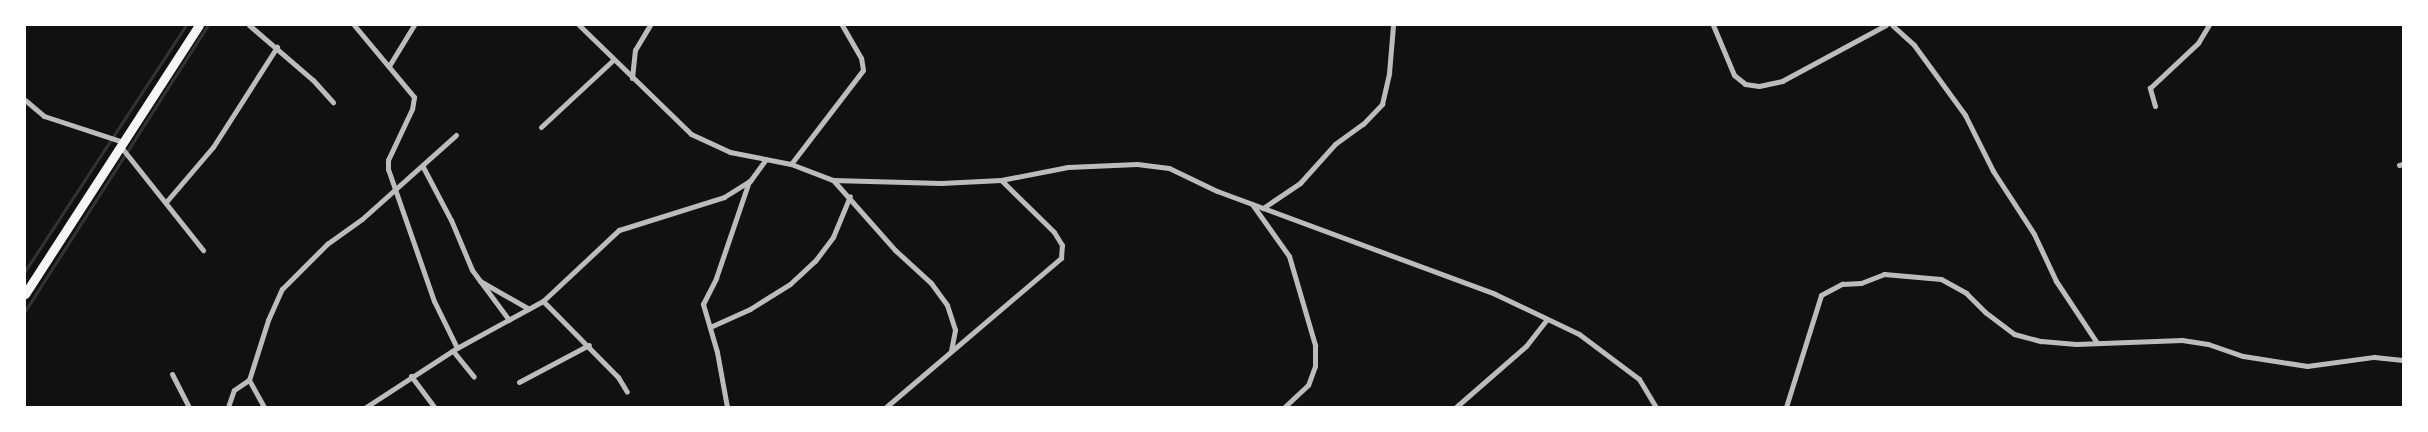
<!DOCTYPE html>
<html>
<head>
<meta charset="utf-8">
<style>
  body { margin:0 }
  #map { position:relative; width:2428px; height:432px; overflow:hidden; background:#111; font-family:Roboto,sans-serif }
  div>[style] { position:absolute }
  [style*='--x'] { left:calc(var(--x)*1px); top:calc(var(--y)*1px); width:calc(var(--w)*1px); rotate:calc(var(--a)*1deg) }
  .stream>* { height:3px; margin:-1.5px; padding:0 1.5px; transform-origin:1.5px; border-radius:1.5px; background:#333 }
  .minor>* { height:5px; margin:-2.5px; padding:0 2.5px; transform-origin:2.5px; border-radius:2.5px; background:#bcbcbc }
  .secondary>* { height:9px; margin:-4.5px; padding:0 4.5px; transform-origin:4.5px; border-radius:4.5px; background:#f5f5f5 }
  span { translate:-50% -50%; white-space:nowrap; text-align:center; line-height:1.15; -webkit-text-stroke:4.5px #fff; paint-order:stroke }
  .frame { position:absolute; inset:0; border:26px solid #fff; pointer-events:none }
</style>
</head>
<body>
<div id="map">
  <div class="stream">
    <i style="--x:25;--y:271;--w:294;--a:-56.8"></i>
    <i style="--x:25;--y:311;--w:340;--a:-57.4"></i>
  </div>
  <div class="minor">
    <i style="--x:249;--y:25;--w:84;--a:40.7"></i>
    <i style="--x:313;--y:80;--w:30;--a:48"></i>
    <i style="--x:354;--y:25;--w:94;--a:50.2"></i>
    <i style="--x:414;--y:97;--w:12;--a:99"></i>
    <i style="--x:412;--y:109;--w:56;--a:115.2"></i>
    <i style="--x:388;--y:160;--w:9;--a:90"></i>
    <i style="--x:388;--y:169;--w:140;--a:70.8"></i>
    <i style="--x:434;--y:301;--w:52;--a:63.9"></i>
    <i style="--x:579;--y:25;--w:156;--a:44.2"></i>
    <i style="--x:691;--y:134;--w:43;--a:24.8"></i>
    <i style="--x:730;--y:152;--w:62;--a:11.1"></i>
    <i style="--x:791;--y:164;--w:45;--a:20.9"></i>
    <i style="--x:833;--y:180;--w:108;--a:1.6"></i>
    <i style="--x:941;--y:183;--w:60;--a:-2.9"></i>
    <i style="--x:1001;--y:180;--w:68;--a:-11"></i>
    <i style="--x:1068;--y:167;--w:69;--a:-2.5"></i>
    <i style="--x:1137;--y:164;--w:32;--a:7"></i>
    <i style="--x:1169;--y:168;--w:53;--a:25.6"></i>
    <i style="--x:1217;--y:191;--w:296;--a:20.3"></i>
    <i style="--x:1495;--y:294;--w:93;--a:25.5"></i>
    <i style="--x:1579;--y:334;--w:75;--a:36.9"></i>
    <i style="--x:1639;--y:379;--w:33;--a:59"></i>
    <i style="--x:1713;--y:25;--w:54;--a:67.2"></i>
    <i style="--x:1734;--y:75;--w:14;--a:39"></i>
    <i style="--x:1745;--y:84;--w:14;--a:8"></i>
    <i style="--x:1759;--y:86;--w:24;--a:-12"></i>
    <i style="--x:1782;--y:81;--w:118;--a:-28.3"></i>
    <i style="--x:1892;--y:25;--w:30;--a:42"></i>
    <i style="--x:1914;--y:45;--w:87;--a:53.9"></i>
    <i style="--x:1965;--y:115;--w:63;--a:63.4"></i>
    <i style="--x:1993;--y:171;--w:75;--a:56.9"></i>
    <i style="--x:2034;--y:234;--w:52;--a:64.9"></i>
    <i style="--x:2056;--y:281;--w:74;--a:56.5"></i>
    <i style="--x:389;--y:66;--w:48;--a:-58.6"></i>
    <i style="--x:632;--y:78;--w:28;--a:-84"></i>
    <i style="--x:635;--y:50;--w:29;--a:-59"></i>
    <i style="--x:25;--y:100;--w:25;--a:40"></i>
    <i style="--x:44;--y:116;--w:83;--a:18.2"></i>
    <i style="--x:2155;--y:106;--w:19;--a:-106"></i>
    <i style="--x:2150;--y:88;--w:66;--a:-43.2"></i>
    <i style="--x:2198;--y:43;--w:21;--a:-59"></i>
    <i style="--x:541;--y:127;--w:98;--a:-42.9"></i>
    <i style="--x:121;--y:147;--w:132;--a:51.5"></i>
    <i style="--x:791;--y:164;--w:118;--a:-52.5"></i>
    <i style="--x:863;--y:70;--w:12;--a:-99"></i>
    <i style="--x:861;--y:58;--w:38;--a:-120"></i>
    <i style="--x:2399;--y:165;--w:4;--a:-14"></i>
    <i style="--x:423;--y:167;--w:60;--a:62.2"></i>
    <i style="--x:451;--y:220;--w:54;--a:67.2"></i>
    <i style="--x:472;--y:270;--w:62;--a:53.5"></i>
    <i style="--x:833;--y:180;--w:94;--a:48.5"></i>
    <i style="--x:895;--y:250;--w:49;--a:42.5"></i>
    <i style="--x:931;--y:283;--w:27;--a:54"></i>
    <i style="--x:947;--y:305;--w:26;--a:72"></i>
    <i style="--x:955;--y:330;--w:20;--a:101"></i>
    <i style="--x:166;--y:202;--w:72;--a:-49.5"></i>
    <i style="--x:213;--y:147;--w:119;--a:-57.4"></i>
    <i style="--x:1252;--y:204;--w:64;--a:54.6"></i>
    <i style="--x:1289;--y:256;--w:93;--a:73.7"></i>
    <i style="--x:1315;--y:345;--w:21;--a:90"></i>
    <i style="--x:1315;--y:366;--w:20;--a:110"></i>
    <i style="--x:1308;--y:385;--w:33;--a:137"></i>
    <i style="--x:1263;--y:208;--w:45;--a:-34"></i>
    <i style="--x:1300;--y:183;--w:52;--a:-48.1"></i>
    <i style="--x:1335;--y:144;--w:34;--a:-36"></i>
    <i style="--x:1363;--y:124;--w:28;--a:-46"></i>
    <i style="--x:1382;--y:104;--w:32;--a:-77"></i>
    <i style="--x:1389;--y:73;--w:48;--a:-85.2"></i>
    <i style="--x:480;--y:281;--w:56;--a:29.7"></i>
    <i style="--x:543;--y:301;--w:107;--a:45.4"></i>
    <i style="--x:618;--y:377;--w:17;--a:59"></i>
    <i style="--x:710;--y:327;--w:44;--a:-24.2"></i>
    <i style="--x:750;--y:309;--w:47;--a:-32"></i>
    <i style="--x:790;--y:284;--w:34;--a:-43"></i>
    <i style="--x:815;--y:261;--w:30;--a:-53"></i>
    <i style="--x:833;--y:237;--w:44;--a:-67.5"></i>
    <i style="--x:453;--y:351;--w:33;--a:51"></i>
    <i style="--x:172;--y:374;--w:37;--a:63"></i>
    <i style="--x:411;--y:376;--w:39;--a:53"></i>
    <i style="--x:519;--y:382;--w:79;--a:-27.9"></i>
    <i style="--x:228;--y:407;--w:18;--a:-71"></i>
    <i style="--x:234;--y:390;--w:18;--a:-34"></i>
    <i style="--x:264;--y:407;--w:31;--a:-119"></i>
    <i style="--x:249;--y:380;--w:63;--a:-72.4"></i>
    <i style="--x:268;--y:320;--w:34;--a:-66"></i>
    <i style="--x:282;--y:289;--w:64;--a:-45"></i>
    <i style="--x:327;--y:244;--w:43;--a:-35.5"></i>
    <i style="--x:362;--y:219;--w:126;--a:-41.8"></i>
    <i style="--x:366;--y:407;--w:108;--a:-33"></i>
    <i style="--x:457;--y:348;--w:98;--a:-28.7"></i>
    <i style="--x:543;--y:301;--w:104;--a:-43.1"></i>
    <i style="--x:619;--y:230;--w:110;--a:-17.4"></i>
    <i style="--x:724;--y:197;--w:31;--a:-32"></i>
    <i style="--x:750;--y:181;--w:27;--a:-54"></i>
    <i style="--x:727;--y:407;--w:56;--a:-100.3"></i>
    <i style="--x:717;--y:352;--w:50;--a:-106.3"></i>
    <i style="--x:703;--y:304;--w:29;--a:-63"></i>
    <i style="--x:716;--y:278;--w:102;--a:-71.2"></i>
    <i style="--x:886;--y:407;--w:230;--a:-40.4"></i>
    <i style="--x:1061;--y:258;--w:13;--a:-86"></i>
    <i style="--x:1062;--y:245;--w:15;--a:-122"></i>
    <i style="--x:1054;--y:232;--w:74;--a:-135.5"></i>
    <i style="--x:1456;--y:407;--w:93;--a:-41.1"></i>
    <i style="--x:1526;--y:346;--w:34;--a:-52"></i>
    <i style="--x:1786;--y:407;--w:117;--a:-72.6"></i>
    <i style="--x:1821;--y:295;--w:24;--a:-28"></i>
    <i style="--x:1842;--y:284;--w:19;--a:-3"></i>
    <i style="--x:1861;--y:283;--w:25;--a:-21"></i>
    <i style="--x:1884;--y:274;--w:57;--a:5"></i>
    <i style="--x:1941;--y:279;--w:29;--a:29"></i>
    <i style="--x:1966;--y:293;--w:27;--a:45"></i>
    <i style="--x:1985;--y:312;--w:36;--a:37"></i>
    <i style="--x:2014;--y:334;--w:28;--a:15"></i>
    <i style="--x:2041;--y:341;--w:35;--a:5"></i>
    <i style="--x:2076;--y:344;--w:106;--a:-2.2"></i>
    <i style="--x:2182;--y:340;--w:26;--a:9"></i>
    <i style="--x:2208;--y:344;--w:37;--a:19"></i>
    <i style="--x:2243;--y:356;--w:65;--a:8.9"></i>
    <i style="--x:2307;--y:366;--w:68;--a:-7.7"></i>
    <i style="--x:2374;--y:357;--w:29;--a:6"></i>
  </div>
  <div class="secondary">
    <i style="--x:25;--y:294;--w:320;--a:-57.1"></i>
  </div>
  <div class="frame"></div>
</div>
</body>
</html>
